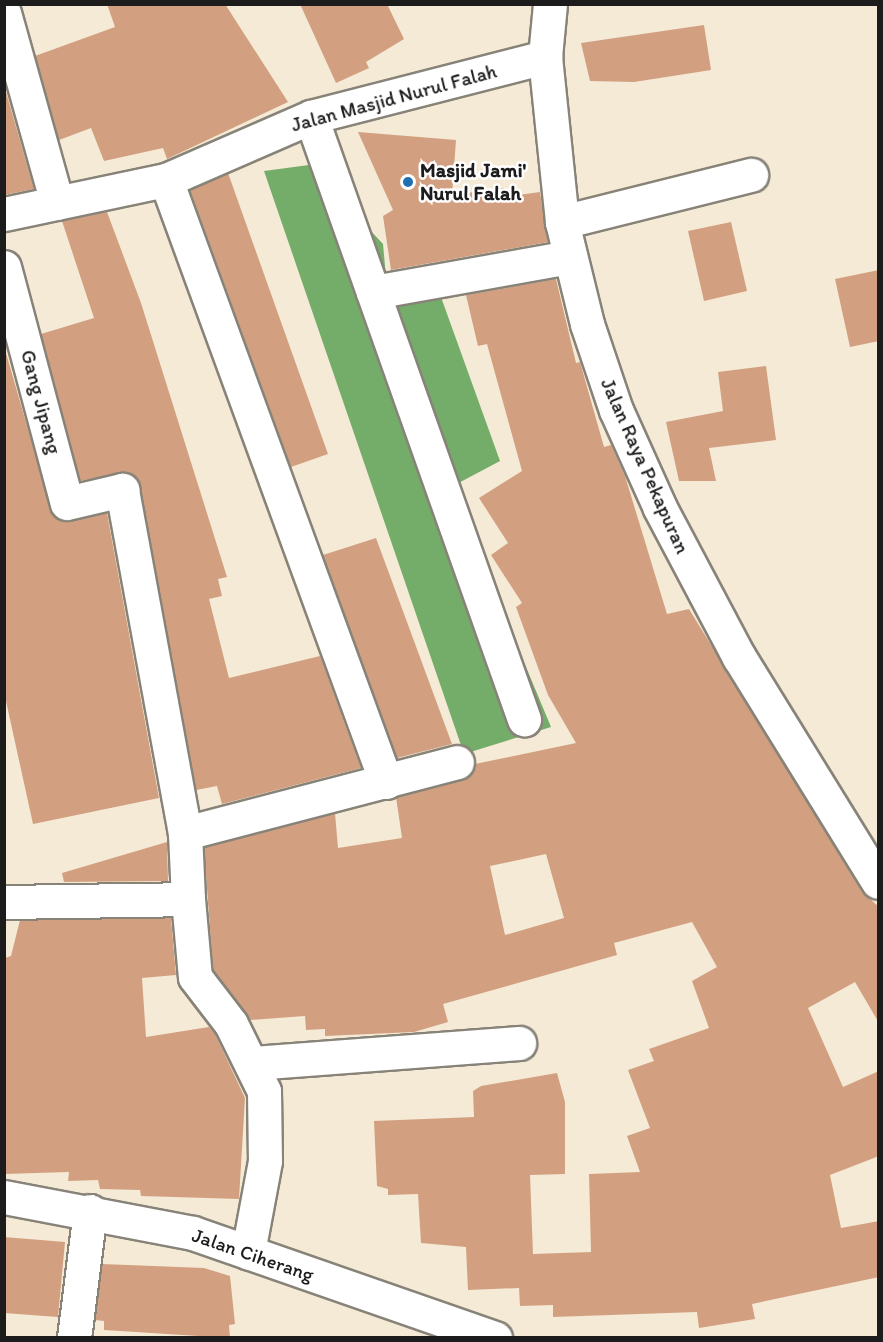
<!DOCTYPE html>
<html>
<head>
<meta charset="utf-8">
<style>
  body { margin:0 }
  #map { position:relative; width:883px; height:1342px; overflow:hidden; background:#f4ead5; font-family:Itim,sans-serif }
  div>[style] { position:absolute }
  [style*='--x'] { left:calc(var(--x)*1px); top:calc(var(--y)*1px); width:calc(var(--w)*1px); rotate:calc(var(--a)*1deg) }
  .forest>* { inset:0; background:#74ac6a }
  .building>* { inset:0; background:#d2a081 }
  .roads { filter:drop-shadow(2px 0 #888378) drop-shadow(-2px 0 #888378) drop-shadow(0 2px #888378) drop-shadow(0 -2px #888378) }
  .minor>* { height:33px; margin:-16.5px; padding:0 16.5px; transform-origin:16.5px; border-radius:16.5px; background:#fff }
  .major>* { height:33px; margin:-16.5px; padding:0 16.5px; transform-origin:16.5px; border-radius:16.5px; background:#fff }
  .dots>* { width:16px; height:16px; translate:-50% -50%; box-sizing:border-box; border:3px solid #fff; border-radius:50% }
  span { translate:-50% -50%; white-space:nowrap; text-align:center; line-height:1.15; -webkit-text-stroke:5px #fff; paint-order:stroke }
  .street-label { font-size:20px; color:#1c1c1c }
  .poi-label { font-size:20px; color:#1c1c1c; font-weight:700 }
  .left { translate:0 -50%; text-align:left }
  .frame { position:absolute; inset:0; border:6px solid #1c1c1c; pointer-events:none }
</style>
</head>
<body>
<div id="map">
  <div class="forest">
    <i style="clip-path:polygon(309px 165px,383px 244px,387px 288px,437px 286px,500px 461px,451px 487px,551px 727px,464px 754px,264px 171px)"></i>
  </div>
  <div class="building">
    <i style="clip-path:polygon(107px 4px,225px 4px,288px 102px,167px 159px,163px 148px,104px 161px,91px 128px,59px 140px,35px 56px,115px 27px)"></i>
    <i style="clip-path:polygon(300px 4px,387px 4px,404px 39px,366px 62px,369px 68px,336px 83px)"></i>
    <i style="clip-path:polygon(704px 25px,711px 70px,634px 82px,590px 81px,581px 43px)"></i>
    <i style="clip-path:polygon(4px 85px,34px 189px,4px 195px)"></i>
    <i style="clip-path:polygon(358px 132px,456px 140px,452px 195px,504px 188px,505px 197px,540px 192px,548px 242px,391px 270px,383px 216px,393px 210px)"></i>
    <i style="clip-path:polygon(228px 173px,328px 454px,291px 467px,190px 190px)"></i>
    <i style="clip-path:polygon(107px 212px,141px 303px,227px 577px,218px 579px,222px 596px,209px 599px,229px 678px,320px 656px,361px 768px,222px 804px,217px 786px,196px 790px,140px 486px,127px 472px,80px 481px,41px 334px,94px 318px,62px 221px)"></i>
    <i style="clip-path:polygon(731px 222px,747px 291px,704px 301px,688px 231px)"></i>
    <i style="clip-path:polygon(879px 270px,879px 341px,850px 347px,835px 279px)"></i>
    <i style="clip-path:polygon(evenodd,556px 279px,576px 363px,580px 362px,604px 447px,611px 445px,625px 476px,667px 614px,689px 609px,862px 892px,879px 907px,879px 1023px,855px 982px,808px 1008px,843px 1087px,879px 1071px,879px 1156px,830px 1175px,841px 1228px,879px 1221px,879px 1277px,752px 1304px,755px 1319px,699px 1328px,697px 1312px,553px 1317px,553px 1305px,520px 1306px,519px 1288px,468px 1290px,466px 1247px,421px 1243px,418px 1194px,388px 1195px,388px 1189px,377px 1186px,374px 1121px,474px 1117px,473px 1091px,481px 1086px,557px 1073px,565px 1102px,565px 1174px,530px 1175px,533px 1254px,591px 1252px,589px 1174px,640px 1172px,627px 1136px,650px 1128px,628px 1070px,654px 1061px,649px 1049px,709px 1028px,692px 981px,717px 967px,692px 922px,614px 943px,617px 955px,443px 1004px,448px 1022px,414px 1032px,325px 1036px,325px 1029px,306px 1030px,305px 1016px,250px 1020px,213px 970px,204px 847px,335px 813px,338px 848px,402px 838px,396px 797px,462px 780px,475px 764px,576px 743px,548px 695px,516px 607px,522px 603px,491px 555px,508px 543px,479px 498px,522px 471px,487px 344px,478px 346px,466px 295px,556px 279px,546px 854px,564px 918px,505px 935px,490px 866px,546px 854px)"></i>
    <i style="clip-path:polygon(4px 346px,53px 516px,71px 521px,107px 513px,159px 798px,33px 824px,4px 692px)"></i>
    <i style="clip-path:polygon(766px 366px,776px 440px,709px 448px,716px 481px,679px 481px,666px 422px,723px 411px,718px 372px)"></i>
    <i style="clip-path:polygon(376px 538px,452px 744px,397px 758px,323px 555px)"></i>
    <i style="clip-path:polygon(167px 842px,168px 881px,64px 882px,62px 873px)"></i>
    <i style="clip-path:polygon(171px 918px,176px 975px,142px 978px,146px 1037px,209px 1027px,215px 1034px,245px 1098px,239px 1199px,141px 1196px,140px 1190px,100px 1189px,98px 1180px,68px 1181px,69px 1172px,4px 1174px,5px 958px,11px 956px,20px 920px)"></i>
    <i style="clip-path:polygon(4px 1237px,65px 1242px,58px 1317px,4px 1313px)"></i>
    <i style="clip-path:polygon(102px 1264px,204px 1268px,230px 1276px,235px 1324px,229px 1325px,230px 1338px,104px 1330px,104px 1321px,95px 1320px)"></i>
  </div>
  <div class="roads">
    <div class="minor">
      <i style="--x:4;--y:13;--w:197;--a:74.4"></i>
      <i style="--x:311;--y:117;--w:639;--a:70.52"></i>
      <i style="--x:166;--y:180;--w:641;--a:69.93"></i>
      <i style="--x:4;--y:214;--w:166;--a:-11.9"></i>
      <i style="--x:166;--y:180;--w:158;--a:-23.5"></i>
      <i style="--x:311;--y:117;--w:242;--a:-14.4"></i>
      <i style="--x:562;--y:222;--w:195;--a:-14"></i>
      <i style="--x:4;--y:267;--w:244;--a:75.1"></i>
      <i style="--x:67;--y:503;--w:57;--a:-13.3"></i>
      <i style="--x:122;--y:490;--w:349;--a:79.6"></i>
      <i style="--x:373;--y:292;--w:200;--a:-10.1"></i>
      <i style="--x:188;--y:899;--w:78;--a:84.9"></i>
      <i style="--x:195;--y:977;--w:59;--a:52.5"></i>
      <i style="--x:231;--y:1024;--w:75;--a:63.8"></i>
      <i style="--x:264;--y:1091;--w:70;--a:89.2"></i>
      <i style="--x:265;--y:1161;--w:93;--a:100.6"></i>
      <i style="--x:4;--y:902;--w:184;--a:-0.9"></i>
      <i style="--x:188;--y:899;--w:66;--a:-92.6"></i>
      <i style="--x:185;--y:833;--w:281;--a:-14.6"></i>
      <i style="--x:253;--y:1063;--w:267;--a:-4.3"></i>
      <i style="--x:4;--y:1197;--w:192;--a:10.8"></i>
      <i style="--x:193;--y:1233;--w:320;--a:19.2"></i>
      <i style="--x:74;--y:1338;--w:128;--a:-82.8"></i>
    </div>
    <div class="major">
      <i style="--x:550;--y:4;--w:53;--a:95.4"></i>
      <i style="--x:545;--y:57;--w:166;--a:84.1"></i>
      <i style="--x:562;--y:222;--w:105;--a:76.2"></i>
      <i style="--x:587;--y:324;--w:91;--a:71.4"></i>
      <i style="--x:616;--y:410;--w:107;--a:65.8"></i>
      <i style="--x:660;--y:508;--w:169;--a:62.1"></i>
      <i style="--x:739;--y:657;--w:264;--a:58.3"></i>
    </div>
  </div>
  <div class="dots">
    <i style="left:408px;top:182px;background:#1f6fb2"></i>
  </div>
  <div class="street-label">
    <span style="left:394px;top:98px;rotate:-15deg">Jalan Masjid Nurul Falah</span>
    <span style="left:41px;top:402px;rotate:75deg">Gang Jipang</span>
    <span style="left:645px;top:466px;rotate:66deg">Jalan Raya Pekapuran</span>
    <span style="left:253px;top:1255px;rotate:19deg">Jalan Ciherang</span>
  </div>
  <div class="poi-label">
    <span class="left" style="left:420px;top:182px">Masjid Jami'<br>Nurul Falah</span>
  </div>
  <div class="frame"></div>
</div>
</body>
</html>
